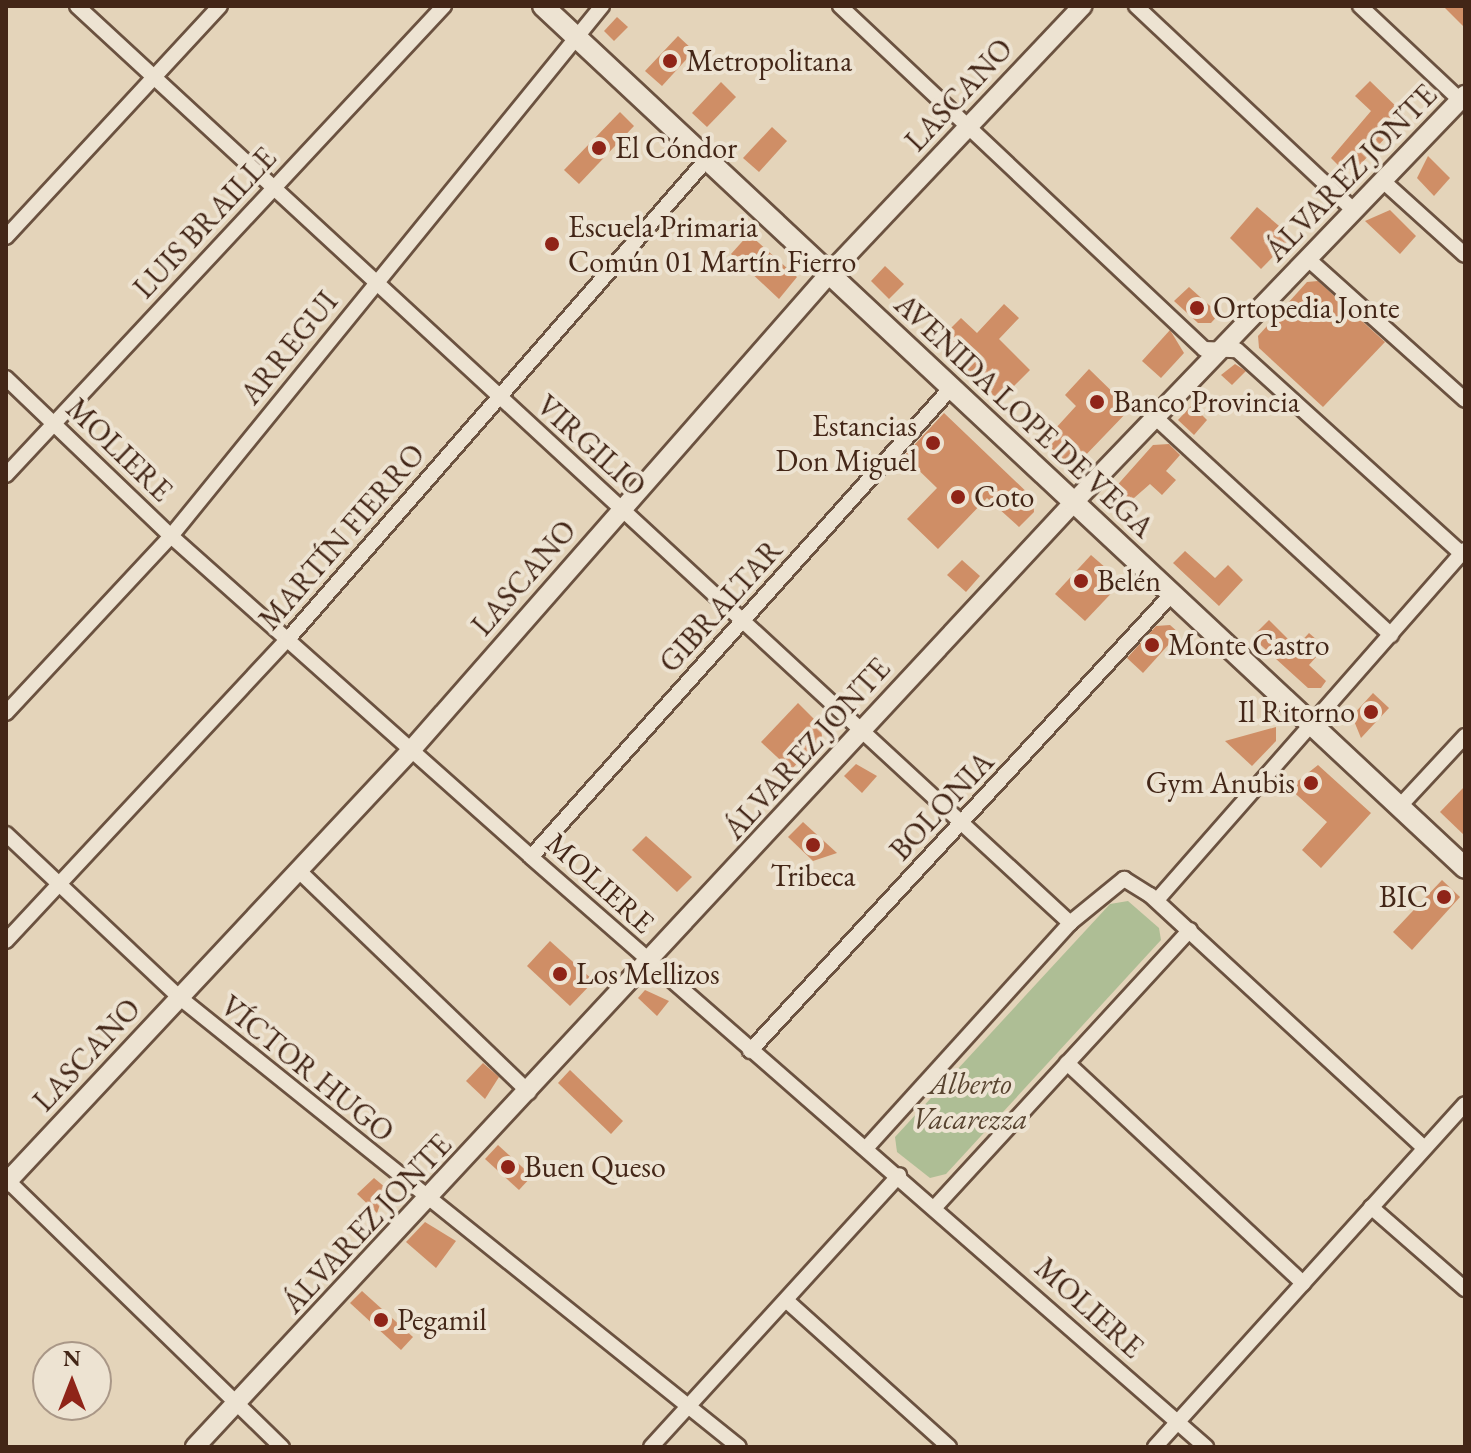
<!DOCTYPE html>
<html>
<head>
<meta charset="utf-8">
<style>
  body { margin:0 }
  #map { position:relative; width:1471px; height:1453px; overflow:hidden; background:#e4d4ba; font-family:"EB Garamond",serif }
  div>[style] { position:absolute }
  [style*='--x'] { left:calc(var(--x)*1px); top:calc(var(--y)*1px); width:calc(var(--w)*1px); rotate:calc(var(--a)*1deg) }
  .green>* { inset:0; background:#aebe95 }
  .building>* { inset:0; background:#cf8e66 }
  .roads { filter:drop-shadow(2px 0 #6b5240) drop-shadow(-2px 0 #6b5240) drop-shadow(0 2px #6b5240) drop-shadow(0 -2px #6b5240) }
  .minor>* { height:14px; margin:-7px; padding:0 7px; transform-origin:7px; border-radius:7px; background:#ede3d2 }
  .tertiary>* { height:18px; margin:-9px; padding:0 9px; transform-origin:9px; border-radius:9px; background:#ede3d2 }
  .secondary>* { height:20px; margin:-10px; padding:0 10px; transform-origin:10px; border-radius:10px; background:#ede3d2 }
  .dots>* { width:22px; height:22px; translate:-50% -50%; box-sizing:border-box; border:4px solid #ede3d2; border-radius:50% }
  span { translate:-50% -50%; white-space:nowrap; text-align:center; line-height:1.15; -webkit-text-stroke:8px #ede3d2; paint-order:stroke }
  .poi-label { font-size:30px; color:#432617 }
  .left { translate:0 -50%; text-align:left }
  .right { translate:-100% -50%; text-align:right }
  .street-label { font-size:30px; color:#432617 }
  .park-label { font-size:30px; color:#584430; font-style:italic }
  .frame { position:absolute; inset:0; border:8px solid #432617; pointer-events:none }
  .north { position:absolute; left:32px; top:1341px; width:80px; height:80px; box-sizing:border-box; background:#ede3d2; border:2px solid #a99787; border-radius:50%; rotate:0deg; font-size:22px; font-weight:700; line-height:32px; text-align:center; color:#432617 }
  .north::after { content:''; display:block; margin:auto; width:28px; height:36px; background:#8f2418; clip-path:polygon(50% 0,100% 100%,50% 72%,0 100%) }
</style>
</head>
<body>
<div id="map">
  <div class="green">
    <i style="clip-path:polygon(1128px 901px,1159px 928px,1161px 940px,946px 1174px,930px 1178px,897px 1152px,895px 1137px,1110px 904px)"></i>
  </div>
  <div class="building">
    <i style="clip-path:polygon(1443px 6px,1465px 6px,1465px 28px)"></i>
    <i style="clip-path:polygon(617px 17px,628px 27px,614px 41px,604px 31px)"></i>
    <i style="clip-path:polygon(678px 36px,694px 51px,662px 86px,645px 71px)"></i>
    <i style="clip-path:polygon(1370px 81px,1406px 116px,1355px 170px,1343px 170px,1331px 158px,1371px 111px,1355px 96px)"></i>
    <i style="clip-path:polygon(721px 82px,736px 97px,707px 127px,692px 113px)"></i>
    <i style="clip-path:polygon(620px 112px,634px 126px,579px 184px,564px 170px)"></i>
    <i style="clip-path:polygon(772px 127px,787px 141px,759px 172px,743px 158px)"></i>
    <i style="clip-path:polygon(1428px 156px,1450px 178px,1434px 196px,1417px 178px)"></i>
    <i style="clip-path:polygon(1257px 207px,1292px 237px,1261px 269px,1230px 238px)"></i>
    <i style="clip-path:polygon(1390px 210px,1416px 236px,1400px 254px,1365px 221px)"></i>
    <i style="clip-path:polygon(749px 234px,797px 277px,779px 299px,731px 254px)"></i>
    <i style="clip-path:polygon(885px 266px,904px 284px,889px 299px,871px 281px)"></i>
    <i style="clip-path:polygon(1318px 281px,1385px 342px,1323px 407px,1259px 348px,1258px 336px,1307px 282px)"></i>
    <i style="clip-path:polygon(1189px 287px,1219px 314px,1211px 323px,1198px 323px,1174px 301px)"></i>
    <i style="clip-path:polygon(1004px 304px,1019px 318px,999px 339px,1030px 370px,999px 401px,938px 341px,961px 318px,977px 333px)"></i>
    <i style="clip-path:polygon(1170px 330px,1184px 353px,1161px 378px,1142px 361px)"></i>
    <i style="clip-path:polygon(1235px 364px,1246px 371px,1232px 385px,1221px 375px)"></i>
    <i style="clip-path:polygon(1089px 369px,1130px 409px,1080px 461px,1065px 461px,1044px 441px,1076px 406px,1065px 395px)"></i>
    <i style="clip-path:polygon(1192px 405px,1207px 420px,1194px 435px,1178px 420px)"></i>
    <i style="clip-path:polygon(944px 413px,1033px 498px,1034px 512px,1019px 527px,987px 498px,938px 549px,907px 519px,937px 488px,904px 456px)"></i>
    <i style="clip-path:polygon(1169px 444px,1180px 455px,1166px 471px,1176px 480px,1162px 495px,1150px 484px,1118px 512px,1112px 491px,1153px 445px)"></i>
    <i style="clip-path:polygon(1185px 551px,1215px 578px,1228px 565px,1243px 580px,1219px 606px,1173px 563px)"></i>
    <i style="clip-path:polygon(1091px 555px,1122px 582px,1085px 621px,1055px 594px)"></i>
    <i style="clip-path:polygon(962px 560px,980px 576px,966px 592px,947px 575px)"></i>
    <i style="clip-path:polygon(1269px 620px,1296px 647px,1309px 633px,1325px 647px,1309px 665px,1326px 681px,1321px 688px,1308px 688px,1252px 637px)"></i>
    <i style="clip-path:polygon(1170px 625px,1179px 633px,1143px 673px,1127px 658px,1156px 626px)"></i>
    <i style="clip-path:polygon(1373px 693px,1389px 708px,1361px 738px,1352px 716px)"></i>
    <i style="clip-path:polygon(798px 703px,821px 726px,822px 737px,791px 770px,761px 742px)"></i>
    <i style="clip-path:polygon(1276px 727px,1276px 741px,1252px 766px,1225px 741px)"></i>
    <i style="clip-path:polygon(856px 764px,877px 776px,862px 793px,844px 776px)"></i>
    <i style="clip-path:polygon(1318px 765px,1371px 813px,1321px 868px,1302px 850px,1327px 822px,1289px 788px)"></i>
    <i style="clip-path:polygon(1465px 786px,1465px 836px,1440px 812px)"></i>
    <i style="clip-path:polygon(803px 822px,837px 853px,813px 861px,788px 837px)"></i>
    <i style="clip-path:polygon(646px 836px,692px 877px,677px 892px,632px 850px)"></i>
    <i style="clip-path:polygon(1442px 880px,1460px 897px,1412px 950px,1393px 932px)"></i>
    <i style="clip-path:polygon(550px 941px,594px 981px,570px 1006px,527px 966px)"></i>
    <i style="clip-path:polygon(645px 990px,669px 1001px,657px 1016px,638px 998px)"></i>
    <i style="clip-path:polygon(483px 1063px,499px 1077px,485px 1099px,466px 1081px)"></i>
    <i style="clip-path:polygon(570px 1070px,623px 1121px,611px 1134px,558px 1083px)"></i>
    <i style="clip-path:polygon(498px 1145px,532px 1176px,519px 1190px,485px 1159px)"></i>
    <i style="clip-path:polygon(374px 1178px,386px 1188px,377px 1213px,357px 1194px)"></i>
    <i style="clip-path:polygon(425px 1222px,456px 1241px,436px 1268px,406px 1242px)"></i>
    <i style="clip-path:polygon(362px 1291px,413px 1337px,401px 1350px,350px 1303px)"></i>
  </div>
  <div class="roads">
    <div class="minor">
      <i style="--x:77;--y:6;--w:1352;--a:42.72"></i>
      <i style="--x:840;--y:6;--w:500;--a:43.3"></i>
      <i style="--x:1204;--y:349;--w:33;--a:2"></i>
      <i style="--x:1237;--y:350;--w:304;--a:42.2"></i>
      <i style="--x:1136;--y:6;--w:299;--a:43.2"></i>
      <i style="--x:1360;--y:6;--w:137;--a:43.2"></i>
      <i style="--x:1383;--y:181;--w:110;--a:42.1"></i>
      <i style="--x:6;--y:237;--w:315;--a:-47.2"></i>
      <i style="--x:1308;--y:259;--w:211;--a:41.9"></i>
      <i style="--x:6;--y:378;--w:228;--a:43.8"></i>
      <i style="--x:171;--y:536;--w:482;--a:41.7"></i>
      <i style="--x:531;--y:857;--w:897;--a:41.16"></i>
      <i style="--x:1156;--y:418;--w:320;--a:42.7"></i>
      <i style="--x:6;--y:475;--w:642;--a:-46.96"></i>
      <i style="--x:6;--y:713;--w:242;--a:-47"></i>
      <i style="--x:171;--y:536;--w:683;--a:-50.88"></i>
      <i style="--x:1399;--y:807;--w:97;--a:-47.1"></i>
      <i style="--x:6;--y:834;--w:238;--a:43.3"></i>
      <i style="--x:179;--y:997;--w:718;--a:38.78"></i>
      <i style="--x:531;--y:857;--w:628;--a:-48.16"></i>
      <i style="--x:299;--y:871;--w:319;--a:43.9"></i>
      <i style="--x:1157;--y:900;--w:466;--a:-48.7"></i>
      <i style="--x:6;--y:941;--w:413;--a:-47"></i>
      <i style="--x:288;--y:639;--w:637;--a:-48.88"></i>
      <i style="--x:750;--y:1051;--w:621;--a:-47.29"></i>
      <i style="--x:1067;--y:1063;--w:323;--a:43"></i>
      <i style="--x:868;--y:1146;--w:301;--a:-47.8"></i>
      <i style="--x:1070;--y:923;--w:70;--a:-39.2"></i>
      <i style="--x:1124;--y:879;--w:31;--a:32"></i>
      <i style="--x:1150;--y:895;--w:373;--a:42.7"></i>
      <i style="--x:6;--y:1179;--w:385;--a:44.2"></i>
      <i style="--x:936;--y:1206;--w:375;--a:-47.4"></i>
      <i style="--x:1371;--y:1207;--w:125;--a:41.1"></i>
      <i style="--x:787;--y:1301;--w:218;--a:42"></i>
      <i style="--x:651;--y:1447;--w:368;--a:-47.6"></i>
      <i style="--x:1155;--y:1447;--w:462;--a:-47.9"></i>
    </div>
    <div class="tertiary">
      <i style="--x:6;--y:1183;--w:596;--a:-46.9"></i>
      <i style="--x:413;--y:748;--w:631;--a:-48.73"></i>
      <i style="--x:829;--y:274;--w:369;--a:-46.6"></i>
      <i style="--x:195;--y:1447;--w:1289;--a:-47.07"></i>
      <i style="--x:1073;--y:503;--w:566;--a:-46.15"></i>
    </div>
    <div class="secondary">
      <i style="--x:543;--y:6;--w:1262;--a:43.07"></i>
    </div>
  </div>
  <div class="dots">
    <i style="left:670px;top:61px;background:#8f2418"></i>
    <i style="left:599px;top:148px;background:#8f2418"></i>
    <i style="left:552px;top:244px;background:#8f2418"></i>
    <i style="left:1197px;top:308px;background:#8f2418"></i>
    <i style="left:1097px;top:402px;background:#8f2418"></i>
    <i style="left:933px;top:443px;background:#8f2418"></i>
    <i style="left:958px;top:497px;background:#8f2418"></i>
    <i style="left:1081px;top:581px;background:#8f2418"></i>
    <i style="left:1152px;top:645px;background:#8f2418"></i>
    <i style="left:1371px;top:712px;background:#8f2418"></i>
    <i style="left:1311px;top:783px;background:#8f2418"></i>
    <i style="left:813px;top:845px;background:#8f2418"></i>
    <i style="left:1444px;top:897px;background:#8f2418"></i>
    <i style="left:560px;top:974px;background:#8f2418"></i>
    <i style="left:508px;top:1167px;background:#8f2418"></i>
    <i style="left:381px;top:1320px;background:#8f2418"></i>
  </div>
  <div class="poi-label">
    <span class="left" style="left:686px;top:61px">Metropolitana</span>
    <span class="left" style="left:615px;top:148px">El Cóndor</span>
    <span class="left" style="left:568px;top:244px">Escuela Primaria<br>Común 01 Martín Fierro</span>
    <span class="left" style="left:1213px;top:308px">Ortopedia Jonte</span>
    <span class="left" style="left:1113px;top:402px">Banco Provincia</span>
    <span class="right" style="left:917px;top:443px">Estancias<br>Don Miguel</span>
    <span class="left" style="left:974px;top:497px">Coto</span>
    <span class="left" style="left:1097px;top:581px">Belén</span>
    <span class="left" style="left:1168px;top:645px">Monte Castro</span>
    <span class="right" style="left:1355px;top:712px">Il Ritorno</span>
    <span class="right" style="left:1295px;top:783px">Gym Anubis</span>
    <span style="left:813px;top:876px">Tribeca</span>
    <span class="right" style="left:1428px;top:897px">BIC</span>
    <span class="left" style="left:576px;top:974px">Los Mellizos</span>
    <span class="left" style="left:524px;top:1167px">Buen Queso</span>
    <span class="left" style="left:397px;top:1320px">Pegamil</span>
  </div>
  <div class="street-label">
    <span style="left:959px;top:95px;rotate:-47deg">LASCANO</span>
    <span style="left:1351px;top:173px;rotate:-46deg">ÁLVAREZ JONTE</span>
    <span style="left:205px;top:223px;rotate:-47deg">LUIS BRAILLE</span>
    <span style="left:289px;top:348px;rotate:-51deg">ARREGUI</span>
    <span style="left:1024px;top:416px;rotate:43deg">AVENIDA LOPE DE VEGA</span>
    <span style="left:591px;top:446px;rotate:42deg">VIRGILIO</span>
    <span style="left:119px;top:450px;rotate:44deg">MOLIERE</span>
    <span style="left:342px;top:537px;rotate:-49deg">MARTÍN FIERRO</span>
    <span style="left:524px;top:578px;rotate:-49deg">LASCANO</span>
    <span style="left:721px;top:606px;rotate:-48deg">GIBRALTAR</span>
    <span style="left:807px;top:749px;rotate:-48deg">ÁLVAREZ JONTE</span>
    <span style="left:942px;top:806px;rotate:-47deg">BOLONIA</span>
    <span style="left:600px;top:883px;rotate:42deg">MOLIERE</span>
    <span style="left:87px;top:1055px;rotate:-47deg">LASCANO</span>
    <span style="left:307px;top:1069px;rotate:39deg">VÍCTOR HUGO</span>
    <span style="left:367px;top:1224px;rotate:-47deg">ÁLVAREZ JONTE</span>
    <span style="left:1089px;top:1308px;rotate:42deg">MOLIERE</span>
  </div>
  <div class="park-label">
    <span style="left:970px;top:1101px">Alberto<br>Vacarezza</span>
  </div>
  <div class="frame"></div>
  <div class="north">N</div>
</div>
</body>
</html>
